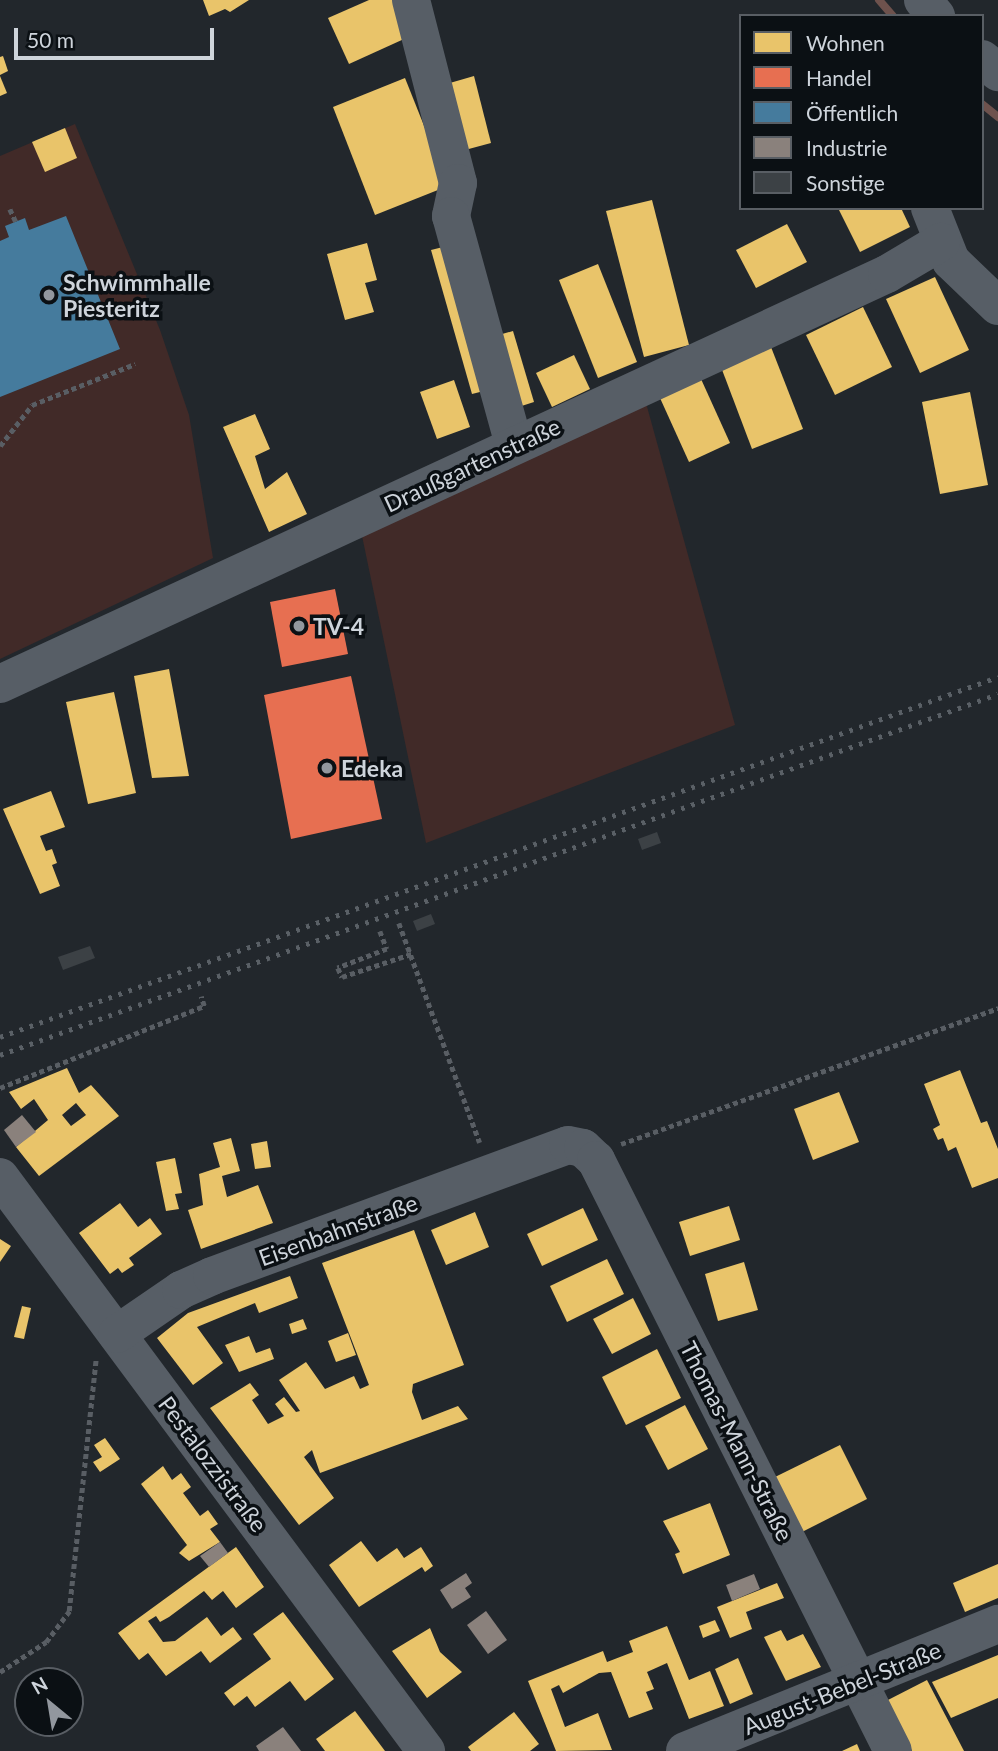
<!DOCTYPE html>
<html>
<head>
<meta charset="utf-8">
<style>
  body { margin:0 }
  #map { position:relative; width:998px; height:1751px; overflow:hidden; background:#22272c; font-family:Lato,sans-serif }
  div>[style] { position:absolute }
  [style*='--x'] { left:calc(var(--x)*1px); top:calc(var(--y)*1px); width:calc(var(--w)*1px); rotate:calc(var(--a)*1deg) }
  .green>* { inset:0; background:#412a28 }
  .homes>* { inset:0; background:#e9c46a }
  .shops>* { inset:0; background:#e76f51 }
  .public>* { inset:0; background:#457b9d }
  .industry>* { inset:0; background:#8a817c }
  .stream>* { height:8px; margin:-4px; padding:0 4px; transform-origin:4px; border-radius:4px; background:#6e524d }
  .building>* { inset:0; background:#3c4145 }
  .path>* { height:4.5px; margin-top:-2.25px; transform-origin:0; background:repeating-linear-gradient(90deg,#595e64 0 5px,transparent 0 8.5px) }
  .minor>* { height:38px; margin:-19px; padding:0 19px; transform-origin:19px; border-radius:19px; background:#575e66 }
  .rail>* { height:5px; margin-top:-2.5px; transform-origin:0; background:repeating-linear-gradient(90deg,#5a6066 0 3.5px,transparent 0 10.5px) }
  .dots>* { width:19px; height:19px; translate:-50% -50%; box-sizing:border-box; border:4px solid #0b1014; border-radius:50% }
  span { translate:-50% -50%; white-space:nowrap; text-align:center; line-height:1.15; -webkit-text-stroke:7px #0b1014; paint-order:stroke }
  .poi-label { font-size:23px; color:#ced4db; font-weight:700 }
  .left { translate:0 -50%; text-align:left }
  .street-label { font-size:23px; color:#ced4db }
  .legend { position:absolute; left:739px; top:14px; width:245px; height:196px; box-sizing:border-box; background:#0b1014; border:2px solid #595e64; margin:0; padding:9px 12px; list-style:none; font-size:21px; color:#ced4db }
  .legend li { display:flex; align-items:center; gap:14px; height:35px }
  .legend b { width:35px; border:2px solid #595e64 }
  .north { position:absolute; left:14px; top:1667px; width:70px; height:70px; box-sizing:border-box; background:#0b1014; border:2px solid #595e64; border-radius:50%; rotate:330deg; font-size:19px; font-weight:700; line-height:28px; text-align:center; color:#ced4db }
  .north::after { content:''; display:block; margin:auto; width:24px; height:32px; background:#92979e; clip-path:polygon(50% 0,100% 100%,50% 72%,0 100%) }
  .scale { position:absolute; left:14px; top:28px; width:200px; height:32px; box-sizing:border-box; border:4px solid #ced4db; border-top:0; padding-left:9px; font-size:21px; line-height:24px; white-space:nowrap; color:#ced4db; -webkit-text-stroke:5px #0b1014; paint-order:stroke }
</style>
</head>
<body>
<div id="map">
  <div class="green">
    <i style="clip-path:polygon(75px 124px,160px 330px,189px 415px,213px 558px,0 659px,0 156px)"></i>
    <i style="clip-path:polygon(646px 403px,735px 725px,426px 843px,361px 531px)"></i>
  </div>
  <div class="homes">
    <i style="clip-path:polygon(203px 0,249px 0,230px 12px,225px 9px,209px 16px)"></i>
    <i style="clip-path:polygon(369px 0,400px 0,415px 34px,349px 64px,328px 18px)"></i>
    <i style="clip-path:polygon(3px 56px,8px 71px,0 75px,0 57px)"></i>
    <i style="clip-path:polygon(0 76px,7px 93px,0 96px)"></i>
    <i style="clip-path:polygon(474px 76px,491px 143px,465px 150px,443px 85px)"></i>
    <i style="clip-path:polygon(405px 78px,448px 186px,375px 215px,333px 107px)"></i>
    <i style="clip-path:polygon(65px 128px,77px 158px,45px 172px,32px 142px)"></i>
    <i style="clip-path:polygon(652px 200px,689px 345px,644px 357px,606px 211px)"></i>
    <i style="clip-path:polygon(838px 208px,901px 208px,910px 227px,860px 252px)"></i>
    <i style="clip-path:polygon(787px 224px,807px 262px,756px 288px,736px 250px)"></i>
    <i style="clip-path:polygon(367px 243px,377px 280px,365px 283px,374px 312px,345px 320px,327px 254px)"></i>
    <i style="clip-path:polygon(451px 245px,492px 389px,472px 394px,431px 250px)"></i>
    <i style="clip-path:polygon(598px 264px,637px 362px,598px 378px,559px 280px)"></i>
    <i style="clip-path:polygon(935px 277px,969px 350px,920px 373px,886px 299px)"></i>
    <i style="clip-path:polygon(863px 307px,892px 367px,835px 395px,806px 335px)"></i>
    <i style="clip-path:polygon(513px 331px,534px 402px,509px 410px,488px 338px)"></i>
    <i style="clip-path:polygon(771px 347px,803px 429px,752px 449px,721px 367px)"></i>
    <i style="clip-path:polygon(574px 355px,590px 389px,552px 407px,536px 373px)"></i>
    <i style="clip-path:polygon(701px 379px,730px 443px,689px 462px,660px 398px)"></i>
    <i style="clip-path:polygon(454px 380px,470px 427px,437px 439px,420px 392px)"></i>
    <i style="clip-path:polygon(970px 392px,988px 485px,940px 494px,922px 402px)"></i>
    <i style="clip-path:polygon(255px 414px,270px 449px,255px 456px,265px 489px,287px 472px,307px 514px,269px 532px,223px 427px)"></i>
    <i style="clip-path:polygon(169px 669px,189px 776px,152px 778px,134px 676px)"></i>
    <i style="clip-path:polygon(114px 692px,136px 793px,88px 804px,66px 702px)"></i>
    <i style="clip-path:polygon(51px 791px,65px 827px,40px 836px,46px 851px,52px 849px,57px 863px,52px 865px,60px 886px,40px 894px,3px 809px)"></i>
    <i style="clip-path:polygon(evenodd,67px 1068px,79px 1093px,91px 1085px,119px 1116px,39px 1176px,16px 1147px,48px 1120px,34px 1099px,21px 1109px,9px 1092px,67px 1068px,76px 1103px,86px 1115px,71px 1126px,62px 1115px,76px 1103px)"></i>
    <i style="clip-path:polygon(960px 1070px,981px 1123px,987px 1121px,998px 1149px,998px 1178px,972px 1188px,956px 1147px,948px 1151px,943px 1138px,938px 1140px,933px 1129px,940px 1125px,924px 1084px)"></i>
    <i style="clip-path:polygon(839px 1092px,859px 1142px,813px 1160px,794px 1109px)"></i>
    <i style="clip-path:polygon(231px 1138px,240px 1171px,222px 1176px,227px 1197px,258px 1185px,273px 1223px,201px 1249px,188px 1210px,203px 1205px,199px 1174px,220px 1167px,213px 1143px)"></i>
    <i style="clip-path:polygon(267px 1141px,271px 1167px,255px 1169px,251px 1144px)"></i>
    <i style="clip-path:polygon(175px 1158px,182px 1193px,175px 1194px,179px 1209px,166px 1211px,156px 1162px)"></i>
    <i style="clip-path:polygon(120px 1203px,138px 1227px,150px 1218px,162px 1234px,129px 1258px,134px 1265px,122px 1273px,118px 1268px,110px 1274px,79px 1233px)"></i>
    <i style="clip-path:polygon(729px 1206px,740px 1240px,690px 1256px,679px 1222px)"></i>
    <i style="clip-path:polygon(583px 1208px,598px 1240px,542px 1266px,527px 1234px)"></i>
    <i style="clip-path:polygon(475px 1212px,489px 1247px,446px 1265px,431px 1230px)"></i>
    <i style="clip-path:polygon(414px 1230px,464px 1365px,413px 1384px,412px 1392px,422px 1420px,458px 1406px,468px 1419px,320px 1473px,312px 1450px,304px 1457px,334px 1498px,299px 1525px,210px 1408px,250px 1383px,259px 1395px,252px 1400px,268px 1424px,284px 1416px,275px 1404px,284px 1397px,296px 1412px,300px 1411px,279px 1380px,306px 1362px,325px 1389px,354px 1376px,360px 1389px,369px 1385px,322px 1263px)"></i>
    <i style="clip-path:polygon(0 1239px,11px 1246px,0 1262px)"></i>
    <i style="clip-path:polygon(607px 1259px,624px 1294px,567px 1322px,550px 1286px)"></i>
    <i style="clip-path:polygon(744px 1262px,758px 1310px,718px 1321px,705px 1274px)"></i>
    <i style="clip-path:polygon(290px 1276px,298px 1298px,259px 1313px,255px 1303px,197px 1327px,223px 1363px,193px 1385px,157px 1338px,188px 1313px)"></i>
    <i style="clip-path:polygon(633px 1298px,651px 1334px,612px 1354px,593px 1319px)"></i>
    <i style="clip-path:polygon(22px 1306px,31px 1308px,24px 1339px,14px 1337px)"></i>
    <i style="clip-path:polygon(303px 1319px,307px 1329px,292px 1334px,289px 1324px)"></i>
    <i style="clip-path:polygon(348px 1333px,356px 1355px,336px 1362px,328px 1341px)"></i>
    <i style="clip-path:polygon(249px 1336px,256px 1353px,270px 1348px,274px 1359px,239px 1372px,225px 1345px)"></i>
    <i style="clip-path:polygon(657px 1349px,681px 1398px,626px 1425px,602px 1377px)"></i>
    <i style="clip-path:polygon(685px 1405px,708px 1449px,668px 1470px,645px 1426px)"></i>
    <i style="clip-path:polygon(105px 1438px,120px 1459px,100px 1472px,93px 1462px,102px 1457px,94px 1445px)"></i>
    <i style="clip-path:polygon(840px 1445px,867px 1499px,802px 1532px,775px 1477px)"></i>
    <i style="clip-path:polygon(163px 1466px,172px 1480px,181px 1473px,191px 1487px,183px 1493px,200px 1516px,208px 1510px,218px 1524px,210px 1529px,220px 1542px,189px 1561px,179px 1553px,187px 1545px,141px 1484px)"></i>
    <i style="clip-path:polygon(710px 1503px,730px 1555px,683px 1574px,675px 1554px,680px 1552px,663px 1521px)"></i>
    <i style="clip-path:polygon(361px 1541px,377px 1562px,397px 1548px,404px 1558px,421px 1547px,433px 1566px,425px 1572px,422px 1567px,359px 1607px,329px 1565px)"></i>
    <i style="clip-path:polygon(236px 1547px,264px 1587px,236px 1608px,223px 1591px,212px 1600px,204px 1591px,169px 1617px,160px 1622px,156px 1616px,148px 1621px,163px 1642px,175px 1641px,207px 1617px,221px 1636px,233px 1627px,242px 1639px,210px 1663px,201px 1651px,166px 1676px,148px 1653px,139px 1660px,118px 1633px)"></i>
    <i style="clip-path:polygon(998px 1564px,998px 1598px,965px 1612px,953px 1583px)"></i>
    <i style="clip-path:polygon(777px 1583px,784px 1598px,746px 1612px,752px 1629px,730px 1638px,717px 1607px)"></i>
    <i style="clip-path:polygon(283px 1612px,334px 1679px,305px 1701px,290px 1681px,255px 1707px,247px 1696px,234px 1706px,224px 1693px,271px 1659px,253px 1634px)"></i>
    <i style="clip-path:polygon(715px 1620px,720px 1631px,703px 1638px,699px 1626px)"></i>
    <i style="clip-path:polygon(667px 1626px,689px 1680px,710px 1671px,724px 1706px,689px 1719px,667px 1663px,647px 1672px,654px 1689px,646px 1692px,653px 1709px,629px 1718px,611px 1672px,599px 1673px,563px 1693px,559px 1685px,551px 1689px,565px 1727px,598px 1713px,612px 1750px,556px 1751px,528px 1681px,603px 1651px,607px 1662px,633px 1652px,629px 1641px)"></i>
    <i style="clip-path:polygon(430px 1628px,440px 1652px,462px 1672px,427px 1698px,392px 1651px)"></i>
    <i style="clip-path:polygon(781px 1630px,787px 1641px,803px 1634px,821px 1667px,786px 1681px,764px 1637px)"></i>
    <i style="clip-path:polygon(998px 1655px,998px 1698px,951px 1718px,932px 1682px)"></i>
    <i style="clip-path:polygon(738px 1658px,753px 1694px,730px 1704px,715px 1669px)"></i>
    <i style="clip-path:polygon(927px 1680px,964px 1751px,912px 1751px,886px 1701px)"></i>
    <i style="clip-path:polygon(355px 1711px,385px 1751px,325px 1751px,316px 1739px)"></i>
    <i style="clip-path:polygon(514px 1712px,539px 1744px,530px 1751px,471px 1751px,468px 1747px)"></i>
    <i style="clip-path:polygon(857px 1744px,860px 1751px,842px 1751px)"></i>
  </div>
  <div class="shops">
    <i style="clip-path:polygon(335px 589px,348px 654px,282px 667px,270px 602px)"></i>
    <i style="clip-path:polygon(351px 676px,382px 819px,291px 839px,264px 695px)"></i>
  </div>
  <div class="public">
    <i style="clip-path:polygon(66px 216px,120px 349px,0 397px,0 241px,9px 237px,5px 226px,25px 218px,29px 230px)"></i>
  </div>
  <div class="industry">
    <i style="clip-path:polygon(22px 1115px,36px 1132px,16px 1147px,4px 1130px)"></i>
    <i style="clip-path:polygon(220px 1542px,228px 1553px,209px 1567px,200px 1556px)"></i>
    <i style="clip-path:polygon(466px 1573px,472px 1583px,465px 1588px,471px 1597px,452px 1609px,440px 1590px)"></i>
    <i style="clip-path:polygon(754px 1574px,760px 1589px,732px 1601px,726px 1585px)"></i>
    <i style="clip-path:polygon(486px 1611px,507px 1640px,488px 1654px,467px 1625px)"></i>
    <i style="clip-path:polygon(283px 1727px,301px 1751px,259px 1751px,256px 1746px)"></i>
  </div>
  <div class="stream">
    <i style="--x:879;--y:0;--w:21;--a:49"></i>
    <i style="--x:982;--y:104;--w:21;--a:39"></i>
  </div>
  <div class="building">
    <i style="clip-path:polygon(657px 832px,661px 843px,642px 850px,638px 839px)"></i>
    <i style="clip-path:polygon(431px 914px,435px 924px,417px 931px,413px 921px)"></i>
    <i style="clip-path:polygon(90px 946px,95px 958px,63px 970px,58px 957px)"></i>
  </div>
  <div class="path">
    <i style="--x:10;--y:209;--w:14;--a:65"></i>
    <i style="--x:0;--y:446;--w:52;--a:-52"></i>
    <i style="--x:32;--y:405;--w:111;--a:-21.7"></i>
    <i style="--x:399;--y:923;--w:234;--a:69.8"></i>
    <i style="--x:380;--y:931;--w:19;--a:69"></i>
    <i style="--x:387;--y:949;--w:53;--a:158.8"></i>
    <i style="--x:338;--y:968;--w:10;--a:66"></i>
    <i style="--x:342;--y:977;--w:73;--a:-18.4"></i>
    <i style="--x:0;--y:1088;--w:220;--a:-21.9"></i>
    <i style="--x:204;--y:1006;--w:10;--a:-107"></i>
    <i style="--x:621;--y:1144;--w:401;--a:-19.8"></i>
    <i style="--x:0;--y:1672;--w:55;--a:-33.1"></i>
    <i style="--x:46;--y:1642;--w:39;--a:-53"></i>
    <i style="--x:69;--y:1611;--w:252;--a:-83.9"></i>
  </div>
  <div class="minor">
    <i style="--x:411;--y:0;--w:189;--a:75.6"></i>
    <i style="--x:458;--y:183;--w:34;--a:102"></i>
    <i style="--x:451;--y:216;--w:238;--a:74.6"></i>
    <i style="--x:923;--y:0;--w:21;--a:51"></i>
    <i style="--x:982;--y:59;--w:21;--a:39"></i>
    <i style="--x:930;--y:208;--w:57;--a:68.4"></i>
    <i style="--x:951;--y:261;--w:65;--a:43.8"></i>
    <i style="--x:0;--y:684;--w:977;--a:-24.81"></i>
    <i style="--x:887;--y:274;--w:63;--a:-30.7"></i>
    <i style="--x:0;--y:1177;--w:715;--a:53.42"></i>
    <i style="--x:117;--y:1334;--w:78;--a:-34.5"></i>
    <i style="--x:181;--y:1290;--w:34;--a:-24"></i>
    <i style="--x:212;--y:1276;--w:379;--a:-20.2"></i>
    <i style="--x:568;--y:1145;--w:15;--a:11"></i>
    <i style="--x:583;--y:1148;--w:18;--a:43"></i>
    <i style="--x:596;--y:1160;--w:661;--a:63.32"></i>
    <i style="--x:685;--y:1751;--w:338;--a:-22.1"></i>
  </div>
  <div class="rail">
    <i style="--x:0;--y:1037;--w:1061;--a:-19.84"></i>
    <i style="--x:0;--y:1055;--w:1061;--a:-19.89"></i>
  </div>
  <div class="dots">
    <i style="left:49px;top:295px;background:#92979e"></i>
    <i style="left:299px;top:626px;background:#92979e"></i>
    <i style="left:327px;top:768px;background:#92979e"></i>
  </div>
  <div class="poi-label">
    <span class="left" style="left:63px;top:295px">Schwimmhalle<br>Piesteritz</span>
    <span class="left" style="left:313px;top:626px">TV-4</span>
    <span class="left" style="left:341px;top:768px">Edeka</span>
  </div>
  <div class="street-label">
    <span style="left:472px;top:465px;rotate:-25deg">Draußgartenstraße</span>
    <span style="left:338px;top:1230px;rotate:-20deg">Eisenbahnstraße</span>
    <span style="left:737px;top:1441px;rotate:63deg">Thomas-Mann-Straße</span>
    <span style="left:213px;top:1464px;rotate:53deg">Pestalozzistraße</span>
    <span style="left:842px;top:1688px;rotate:-22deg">August-Bebel-Straße</span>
  </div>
  <ul class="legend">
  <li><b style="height:19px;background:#e9c46a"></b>Wohnen</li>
  <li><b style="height:19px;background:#e76f51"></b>Handel</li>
  <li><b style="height:19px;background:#457b9d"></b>Öffentlich</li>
  <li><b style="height:19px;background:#8a817c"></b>Industrie</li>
  <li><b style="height:19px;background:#3c4145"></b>Sonstige</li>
  </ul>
  <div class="north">N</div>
  <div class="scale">50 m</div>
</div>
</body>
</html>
